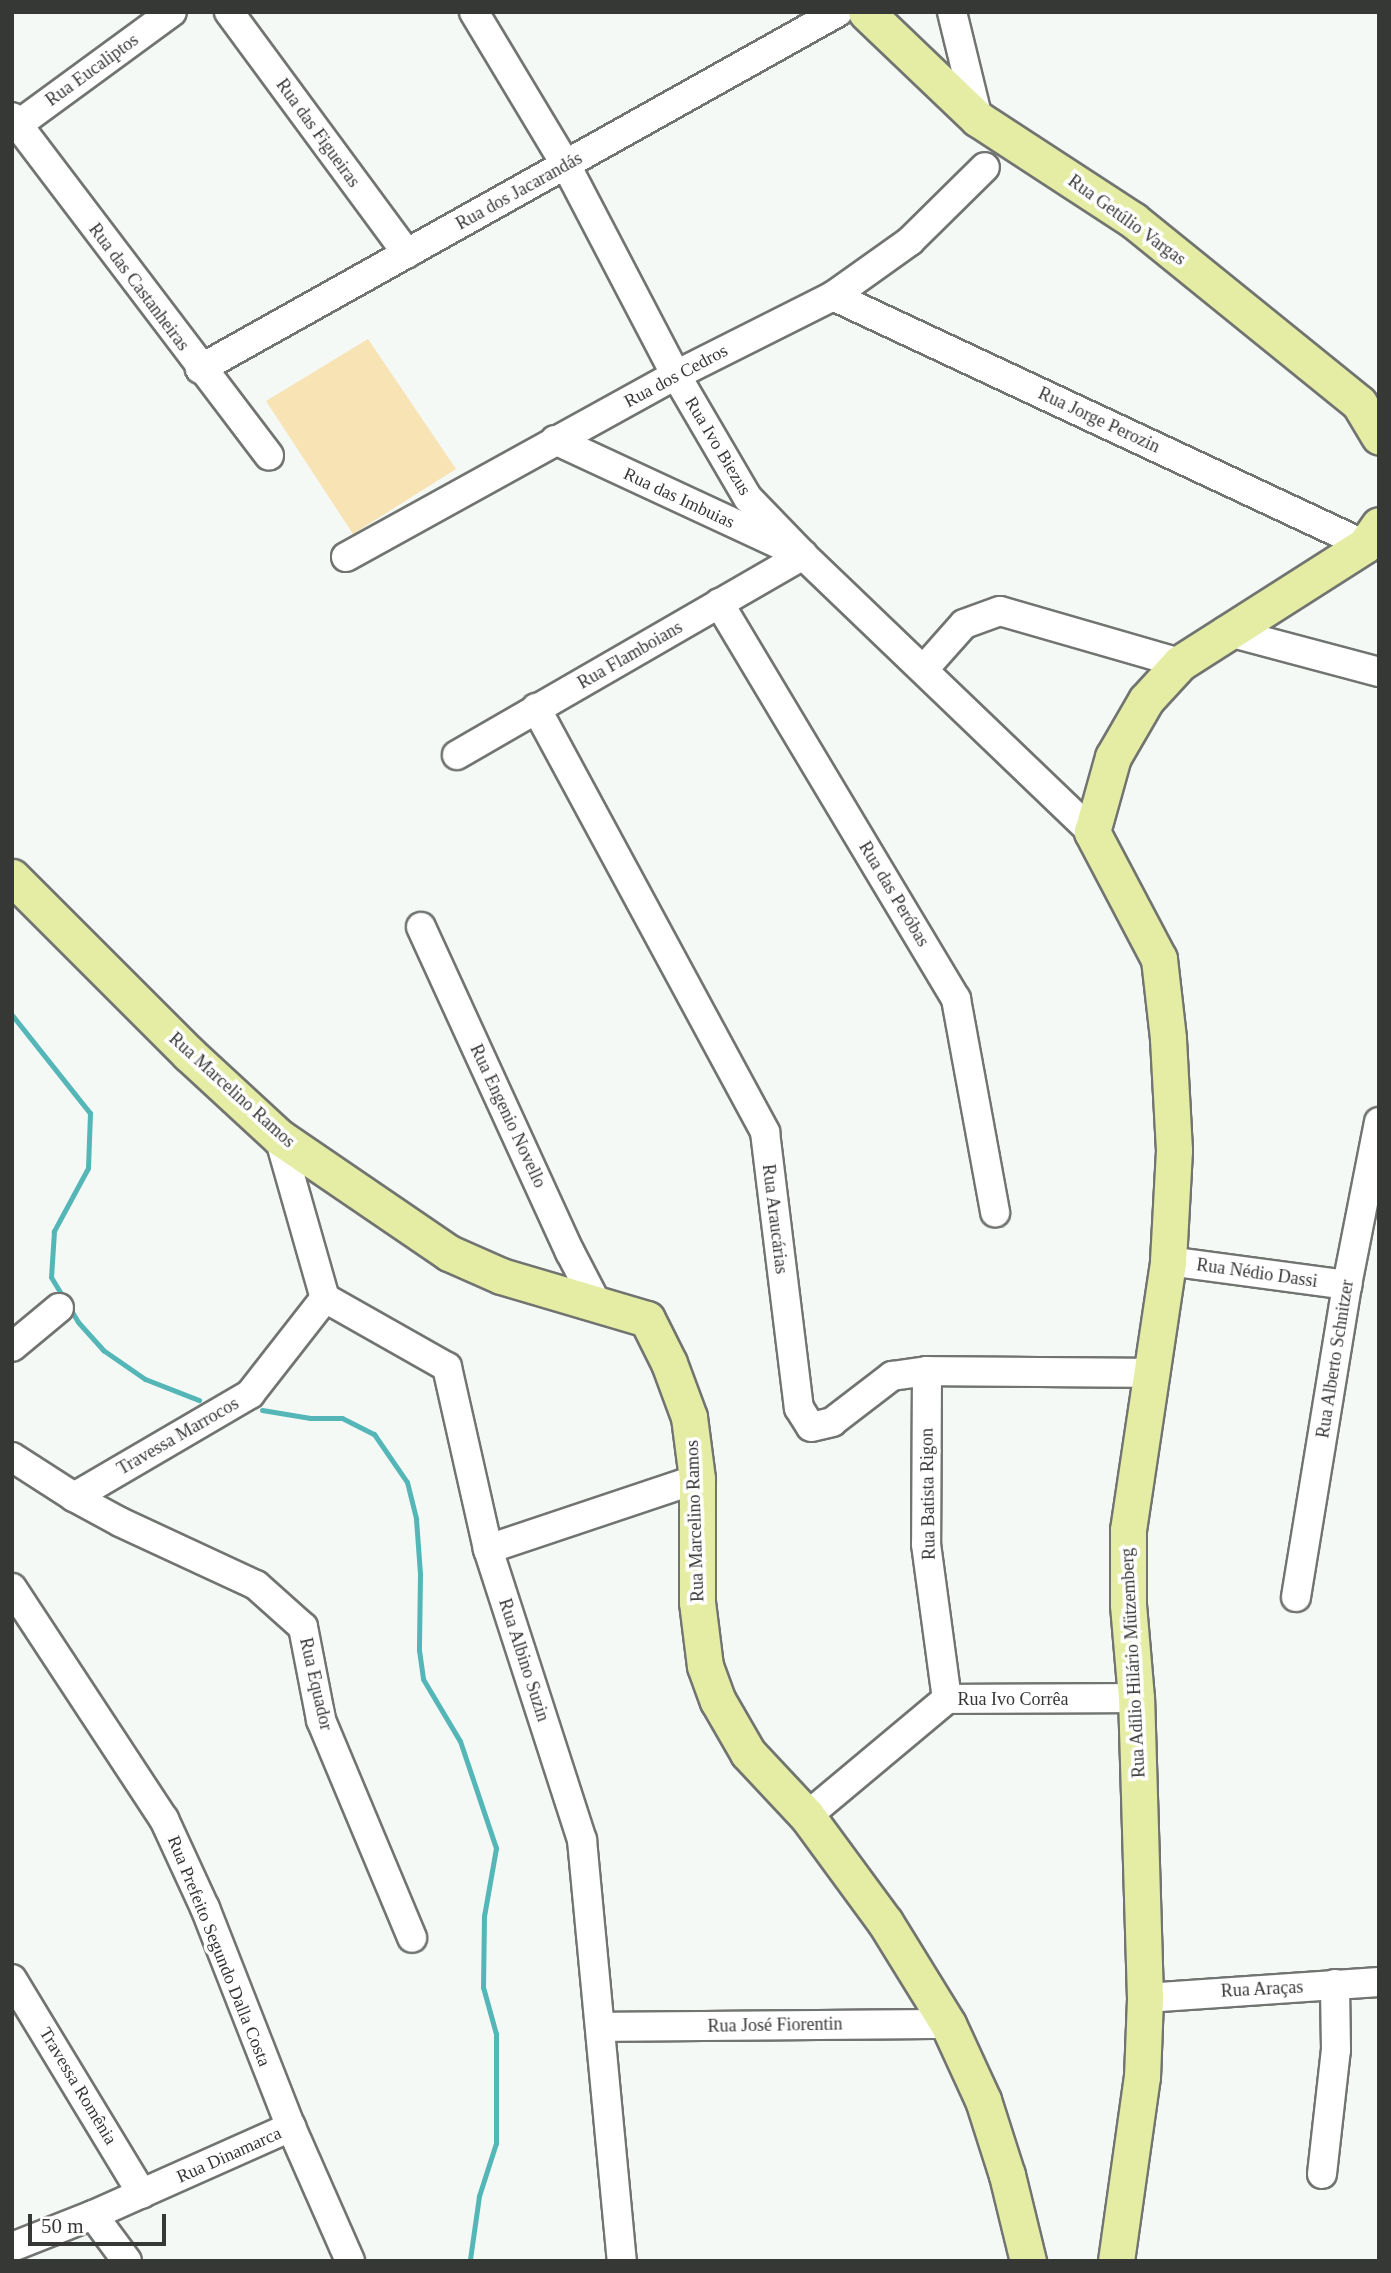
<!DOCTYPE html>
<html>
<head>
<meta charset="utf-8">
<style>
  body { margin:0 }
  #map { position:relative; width:1391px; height:2273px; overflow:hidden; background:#f5f9f5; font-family:Georgia,serif }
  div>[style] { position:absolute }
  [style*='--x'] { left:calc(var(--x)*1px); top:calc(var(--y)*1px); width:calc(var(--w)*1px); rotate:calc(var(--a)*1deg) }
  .green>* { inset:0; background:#f7e3b4 }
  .stream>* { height:5px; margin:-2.5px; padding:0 2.5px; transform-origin:2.5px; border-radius:2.5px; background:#55b6b8 }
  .roads { filter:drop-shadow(2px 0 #717471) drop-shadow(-2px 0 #717471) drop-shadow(0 2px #717471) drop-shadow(0 -2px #717471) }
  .minor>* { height:28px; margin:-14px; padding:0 14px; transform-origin:14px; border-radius:14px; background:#fff }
  .major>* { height:35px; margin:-17.5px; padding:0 17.5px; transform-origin:17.5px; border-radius:17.5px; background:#e5eda4 }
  span { translate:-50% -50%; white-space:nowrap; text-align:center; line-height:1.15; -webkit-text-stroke:7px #fff; paint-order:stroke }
  .street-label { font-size:18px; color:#363836 }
  .frame { position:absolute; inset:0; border:14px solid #363836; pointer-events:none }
  .scale { position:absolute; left:28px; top:2214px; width:138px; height:32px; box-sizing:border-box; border:4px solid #363836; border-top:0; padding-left:9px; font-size:21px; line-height:24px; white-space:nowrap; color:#363836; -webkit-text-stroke:5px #fff; paint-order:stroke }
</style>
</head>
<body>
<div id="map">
  <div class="green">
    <i style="clip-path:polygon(368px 339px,456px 469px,353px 534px,266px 401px)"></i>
  </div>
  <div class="stream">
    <i style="--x:12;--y:1015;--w:125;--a:51.5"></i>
    <i style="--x:90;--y:1113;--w:55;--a:92.1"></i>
    <i style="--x:88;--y:1168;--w:72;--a:118.4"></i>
    <i style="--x:54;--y:1231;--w:46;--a:93.7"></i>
    <i style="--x:51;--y:1277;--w:52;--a:59"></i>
    <i style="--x:78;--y:1322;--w:38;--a:48"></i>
    <i style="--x:103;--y:1350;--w:51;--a:34.6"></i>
    <i style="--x:145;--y:1379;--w:58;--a:21.3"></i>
    <i style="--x:262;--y:1410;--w:49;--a:9.5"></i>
    <i style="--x:310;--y:1418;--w:32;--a:0"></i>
    <i style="--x:342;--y:1418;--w:36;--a:27"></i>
    <i style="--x:374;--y:1434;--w:58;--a:55.5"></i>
    <i style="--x:407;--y:1482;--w:38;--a:76"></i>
    <i style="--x:416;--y:1519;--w:55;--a:85.8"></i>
    <i style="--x:420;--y:1574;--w:76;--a:90.8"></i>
    <i style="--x:419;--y:1650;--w:29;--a:82"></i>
    <i style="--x:423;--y:1679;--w:72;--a:59.2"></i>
    <i style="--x:460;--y:1741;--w:113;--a:71.4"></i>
    <i style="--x:496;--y:1848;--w:69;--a:100"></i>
    <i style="--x:484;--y:1916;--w:71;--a:90.8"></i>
    <i style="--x:483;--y:1987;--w:49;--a:74.5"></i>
    <i style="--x:496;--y:2034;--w:109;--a:90"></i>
    <i style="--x:496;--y:2143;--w:56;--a:107.8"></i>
    <i style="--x:479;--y:2196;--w:64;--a:98.1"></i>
  </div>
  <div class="roads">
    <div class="minor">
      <i style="--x:229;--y:12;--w:300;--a:53.6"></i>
      <i style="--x:474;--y:12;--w:179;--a:59"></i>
      <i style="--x:566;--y:165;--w:237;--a:62.4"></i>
      <i style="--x:676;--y:375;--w:143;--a:59.7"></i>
      <i style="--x:748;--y:498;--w:79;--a:46"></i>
      <i style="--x:803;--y:555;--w:400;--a:43.8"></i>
      <i style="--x:952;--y:12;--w:110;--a:76.3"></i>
      <i style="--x:12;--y:117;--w:425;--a:52.8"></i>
      <i style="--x:12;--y:129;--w:198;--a:-36.2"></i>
      <i style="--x:833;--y:296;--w:587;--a:25.08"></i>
      <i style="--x:200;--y:369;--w:731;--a:-29.23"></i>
      <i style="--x:555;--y:440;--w:257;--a:24.9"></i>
      <i style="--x:346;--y:557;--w:377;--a:-28.9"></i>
      <i style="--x:676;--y:375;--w:176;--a:-26.7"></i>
      <i style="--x:833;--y:296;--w:95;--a:-35.5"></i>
      <i style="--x:910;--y:241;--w:105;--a:-44.6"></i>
      <i style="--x:719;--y:603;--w:462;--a:59.1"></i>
      <i style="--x:956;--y:999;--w:217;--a:79.6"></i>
      <i style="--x:1225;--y:631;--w:159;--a:14.9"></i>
      <i style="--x:924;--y:669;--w:60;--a:-48.4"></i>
      <i style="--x:964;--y:624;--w:38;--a:-20"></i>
      <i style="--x:1000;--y:611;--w:187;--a:16.1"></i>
      <i style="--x:536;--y:708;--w:482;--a:61.6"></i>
      <i style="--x:765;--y:1132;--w:278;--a:83"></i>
      <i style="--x:799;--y:1408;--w:22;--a:58"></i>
      <i style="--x:811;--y:1427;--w:22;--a:-13"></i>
      <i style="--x:832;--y:1422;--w:76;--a:-37.5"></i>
      <i style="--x:892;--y:1376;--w:35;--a:-8"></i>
      <i style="--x:927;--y:1371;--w:223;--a:0.5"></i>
      <i style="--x:457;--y:755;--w:400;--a:-30"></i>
      <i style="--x:421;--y:927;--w:358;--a:65.4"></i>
      <i style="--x:570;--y:1252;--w:59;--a:62.6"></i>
      <i style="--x:279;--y:1137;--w:167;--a:74.1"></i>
      <i style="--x:325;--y:1298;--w:140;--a:29.5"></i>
      <i style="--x:447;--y:1367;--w:187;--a:77.3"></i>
      <i style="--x:488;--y:1549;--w:306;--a:72.1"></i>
      <i style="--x:582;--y:1840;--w:423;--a:84.6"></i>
      <i style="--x:1168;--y:1261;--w:181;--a:7.6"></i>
      <i style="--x:12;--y:1347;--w:61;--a:-39.7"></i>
      <i style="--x:927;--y:1371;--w:173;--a:90.3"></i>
      <i style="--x:926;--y:1544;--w:156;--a:82.3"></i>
      <i style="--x:12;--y:1457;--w:74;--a:32.8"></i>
      <i style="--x:74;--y:1497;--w:52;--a:28.5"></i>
      <i style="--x:120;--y:1522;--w:150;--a:24.9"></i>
      <i style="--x:256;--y:1585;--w:63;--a:41.8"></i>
      <i style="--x:303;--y:1627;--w:95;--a:79"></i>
      <i style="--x:321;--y:1720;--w:236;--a:67.3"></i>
      <i style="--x:74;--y:1497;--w:204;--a:-30.3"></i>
      <i style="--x:250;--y:1394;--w:122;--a:-52"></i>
      <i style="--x:488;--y:1549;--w:220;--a:-18.5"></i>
      <i style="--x:12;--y:1588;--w:277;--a:56.7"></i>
      <i style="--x:164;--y:1819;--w:98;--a:65.3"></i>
      <i style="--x:205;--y:1908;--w:235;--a:68.6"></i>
      <i style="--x:291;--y:2127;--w:146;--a:66.2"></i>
      <i style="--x:1296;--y:1597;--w:316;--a:-80.7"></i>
      <i style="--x:1347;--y:1285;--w:166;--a:-78.9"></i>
      <i style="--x:807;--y:1816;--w:182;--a:-39.9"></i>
      <i style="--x:947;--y:1699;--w:189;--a:-0.3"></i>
      <i style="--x:12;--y:1979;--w:251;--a:58.8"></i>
      <i style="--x:1145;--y:1998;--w:235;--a:-3.9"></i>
      <i style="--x:602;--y:2027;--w:346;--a:-0.5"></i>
      <i style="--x:1322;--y:2174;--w:125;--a:-83.6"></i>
      <i style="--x:1336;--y:2050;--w:66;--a:-90.9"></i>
      <i style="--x:93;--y:2215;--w:57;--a:53.5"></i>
      <i style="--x:12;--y:2247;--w:87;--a:-21.6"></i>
      <i style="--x:93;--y:2215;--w:217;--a:-24"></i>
    </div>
    <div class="major">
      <i style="--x:866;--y:12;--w:155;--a:43.7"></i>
      <i style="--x:978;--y:119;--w:185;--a:33.1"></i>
      <i style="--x:1133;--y:220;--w:291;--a:39"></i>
      <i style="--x:1359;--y:403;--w:39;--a:59"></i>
      <i style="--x:12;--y:877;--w:250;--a:45"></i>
      <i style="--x:189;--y:1054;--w:122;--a:42.7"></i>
      <i style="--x:279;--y:1137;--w:206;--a:34.3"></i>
      <i style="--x:449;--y:1253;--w:57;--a:23.9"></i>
      <i style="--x:501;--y:1276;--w:152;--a:16.4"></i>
      <i style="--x:647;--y:1319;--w:49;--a:63.4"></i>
      <i style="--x:669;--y:1363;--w:58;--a:69.7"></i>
      <i style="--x:689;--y:1417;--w:63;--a:82.6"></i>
      <i style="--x:697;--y:1479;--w:123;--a:90"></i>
      <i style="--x:697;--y:1602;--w:64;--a:82.9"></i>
      <i style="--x:705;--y:1666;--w:37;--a:70"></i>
      <i style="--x:718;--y:1701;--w:60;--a:60"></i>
      <i style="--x:748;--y:1753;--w:86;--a:46.9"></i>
      <i style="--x:807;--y:1816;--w:132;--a:53.7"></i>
      <i style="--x:885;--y:1922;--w:120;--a:58.3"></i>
      <i style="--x:948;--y:2024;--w:84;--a:65.3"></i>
      <i style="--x:983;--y:2100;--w:79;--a:72.3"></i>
      <i style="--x:1007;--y:2175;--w:89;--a:76.3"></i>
      <i style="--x:1116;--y:2261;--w:186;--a:-82"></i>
      <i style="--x:1142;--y:2077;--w:79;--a:-87.8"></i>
      <i style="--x:1145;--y:1998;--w:300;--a:-91.7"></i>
      <i style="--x:1136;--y:1698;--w:94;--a:-94.9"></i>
      <i style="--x:1128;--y:1604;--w:74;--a:-90"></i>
      <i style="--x:1128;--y:1530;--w:272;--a:-81.5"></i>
      <i style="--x:1168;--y:1261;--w:111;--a:-86.9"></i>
      <i style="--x:1174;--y:1150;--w:112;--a:-93.1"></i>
      <i style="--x:1168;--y:1038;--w:80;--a:-96.5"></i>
      <i style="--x:1159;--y:959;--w:144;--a:-117.8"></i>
      <i style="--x:1092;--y:832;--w:78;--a:-74.4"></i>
      <i style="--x:1113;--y:757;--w:66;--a:-59.9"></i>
      <i style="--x:1146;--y:700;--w:50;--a:-47.4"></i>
      <i style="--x:1180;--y:663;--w:219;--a:-32.5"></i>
      <i style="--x:1365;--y:545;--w:24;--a:-55"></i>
    </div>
  </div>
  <div class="street-label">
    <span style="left:92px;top:70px;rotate:-36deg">Rua Eucaliptos</span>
    <span style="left:318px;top:133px;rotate:54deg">Rua das Figueiras</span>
    <span style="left:519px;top:191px;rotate:-29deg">Rua dos Jacarandás</span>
    <span style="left:1127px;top:220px;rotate:36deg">Rua Getúlio Vargas</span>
    <span style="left:139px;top:287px;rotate:53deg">Rua das Castanheiras</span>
    <span style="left:676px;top:376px;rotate:-28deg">Rua dos Cedros</span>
    <span style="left:1099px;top:420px;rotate:25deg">Rua Jorge Perozin</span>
    <span style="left:718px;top:446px;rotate:59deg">Rua Ivo Biezus</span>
    <span style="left:679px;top:498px;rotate:25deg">Rua das Imbuias</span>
    <span style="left:630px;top:655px;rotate:-30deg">Rua Flamboians</span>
    <span style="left:894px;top:894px;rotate:59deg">Rua das Peróbas</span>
    <span style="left:232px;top:1090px;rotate:42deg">Rua Marcelino Ramos</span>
    <span style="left:508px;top:1116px;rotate:65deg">Rua Engenio Novello</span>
    <span style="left:775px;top:1219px;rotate:83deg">Rua Araucárias</span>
    <span style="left:1257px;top:1273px;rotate:8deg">Rua Nédio Dassi</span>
    <span style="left:1335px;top:1359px;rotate:-81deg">Rua Alberto Schnitzer</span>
    <span style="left:178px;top:1436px;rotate:-30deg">Travessa Marrocos</span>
    <span style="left:928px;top:1494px;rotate:-91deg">Rua Batista Rigon</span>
    <span style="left:695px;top:1521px;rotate:-92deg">Rua Marcelino Ramos</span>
    <span style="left:524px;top:1660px;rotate:72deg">Rua Albino Suzin</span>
    <span style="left:1133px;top:1663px;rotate:-93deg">Rua Adílio Hilário Mützemberg</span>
    <span style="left:316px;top:1684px;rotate:77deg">Rua Equador</span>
    <span style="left:1013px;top:1699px">Rua Ivo Corrêa</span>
    <span style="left:219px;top:1951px;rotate:68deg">Rua Prefeito Segundo Dalla Costa</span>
    <span style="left:1262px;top:1989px;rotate:-3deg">Rua Araças</span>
    <span style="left:775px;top:2025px;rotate:-1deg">Rua José Fiorentin</span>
    <span style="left:78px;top:2086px;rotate:59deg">Travessa Romênia</span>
    <span style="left:229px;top:2155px;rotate:-24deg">Rua Dinamarca</span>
  </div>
  <div class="frame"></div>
  <div class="scale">50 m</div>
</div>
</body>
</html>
